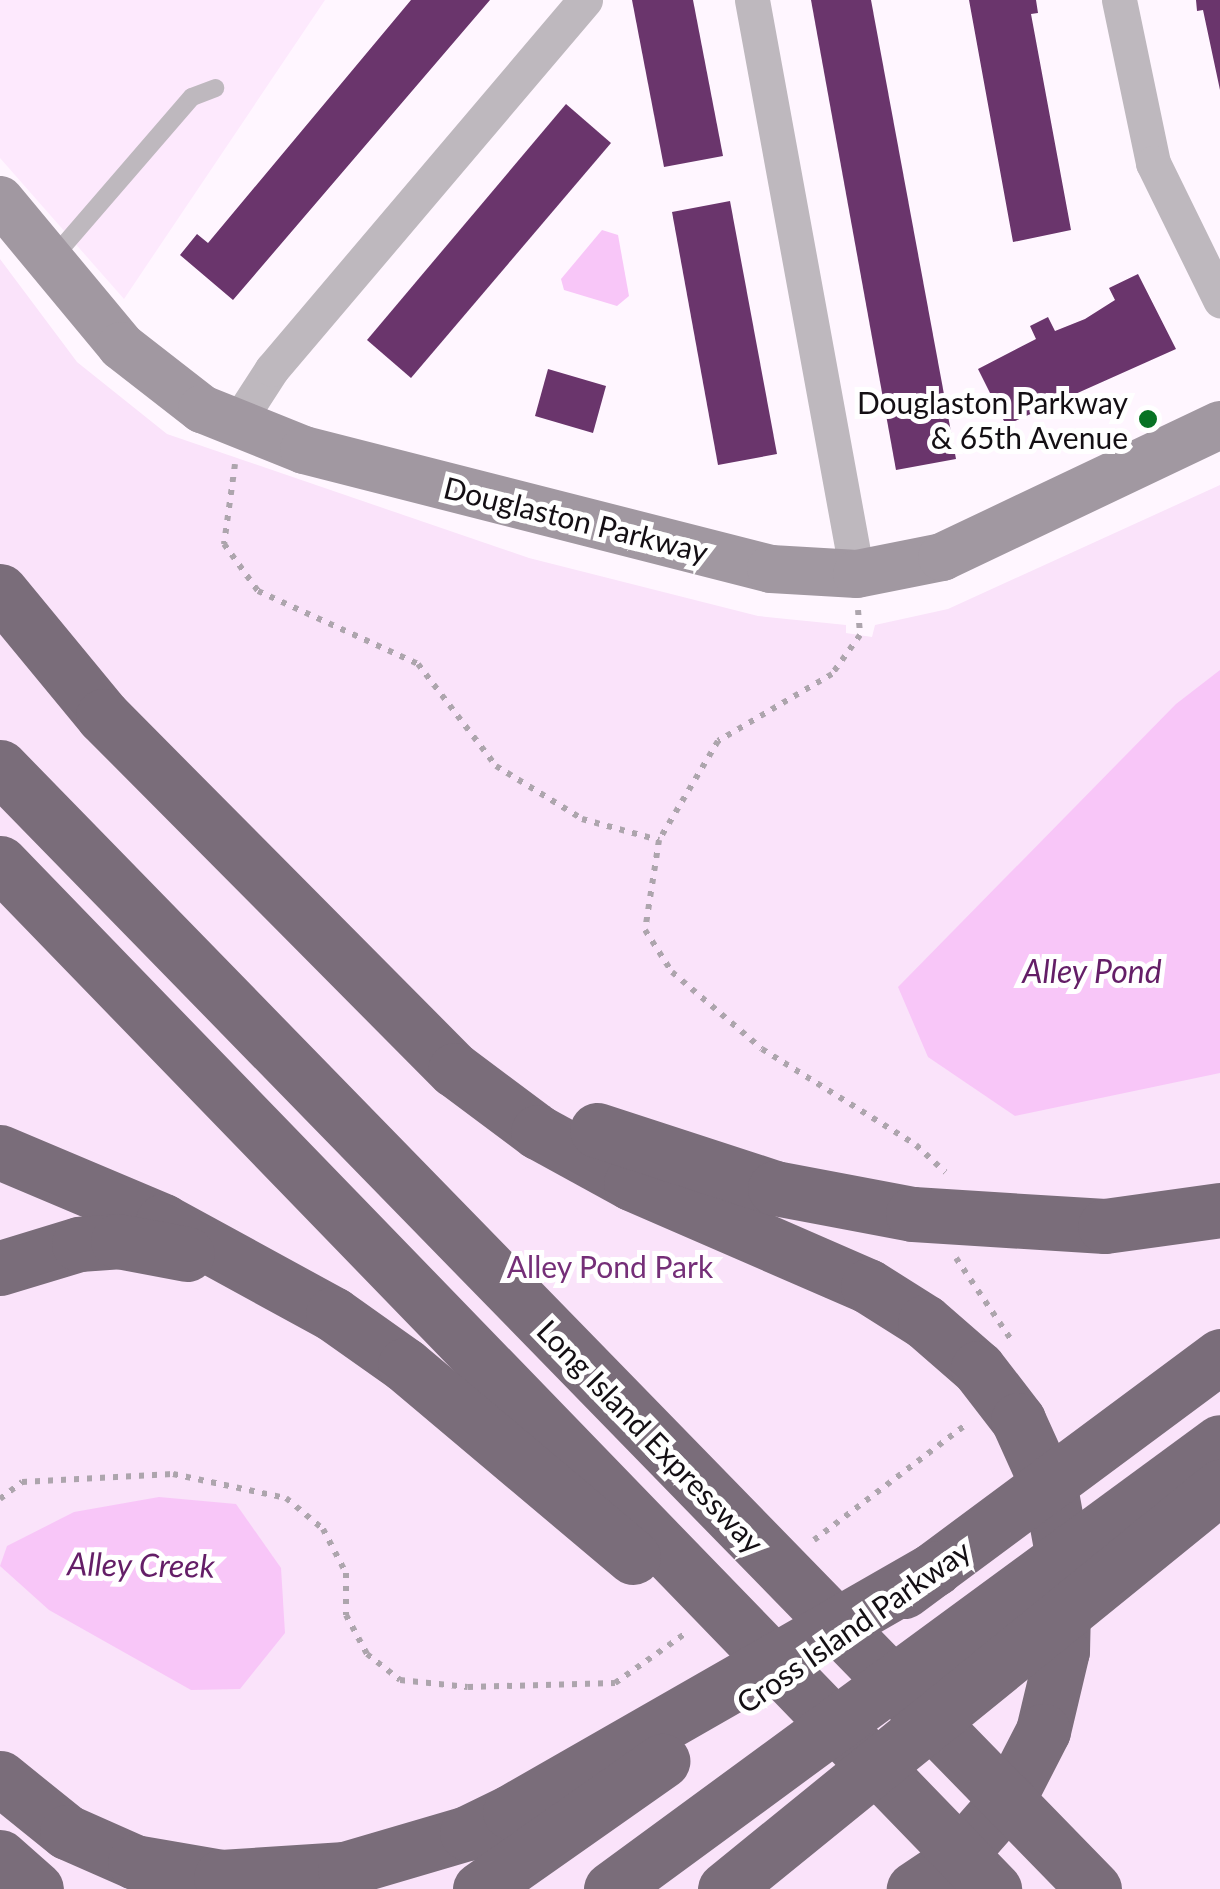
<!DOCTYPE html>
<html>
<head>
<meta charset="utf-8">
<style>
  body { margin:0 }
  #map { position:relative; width:1220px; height:1889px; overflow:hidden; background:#fff6ff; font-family:Lato,sans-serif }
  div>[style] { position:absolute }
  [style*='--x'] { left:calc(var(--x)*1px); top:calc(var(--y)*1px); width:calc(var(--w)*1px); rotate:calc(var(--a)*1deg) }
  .built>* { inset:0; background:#fde9fd }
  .green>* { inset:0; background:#fae3fa }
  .water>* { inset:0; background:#f8c6f8 }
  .building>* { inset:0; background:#6a356c }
  .path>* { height:6px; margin-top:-3px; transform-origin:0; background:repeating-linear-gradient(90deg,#ada5ad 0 5px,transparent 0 13px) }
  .service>* { height:18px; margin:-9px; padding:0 9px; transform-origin:9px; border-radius:9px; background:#beb8be }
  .minor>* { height:35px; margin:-17.5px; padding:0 17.5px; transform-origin:17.5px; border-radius:17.5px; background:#beb8be }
  .secondary>* { height:48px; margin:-24px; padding:0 24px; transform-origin:24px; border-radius:24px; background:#a198a1 }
  .motorway>* { height:55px; margin:-27.5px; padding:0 27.5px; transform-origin:27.5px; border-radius:27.5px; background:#7a6d7a }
  .dots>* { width:28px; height:28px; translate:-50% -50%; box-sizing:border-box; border:5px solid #fff; border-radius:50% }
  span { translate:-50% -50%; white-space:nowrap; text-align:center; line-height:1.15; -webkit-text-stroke:10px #fff; paint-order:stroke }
  .poi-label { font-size:30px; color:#140f14 }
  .right { translate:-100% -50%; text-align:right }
  .street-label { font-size:30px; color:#140f14 }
  .park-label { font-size:30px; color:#752f78 }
  .water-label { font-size:32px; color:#641e67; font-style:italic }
</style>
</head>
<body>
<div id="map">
  <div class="built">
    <i style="clip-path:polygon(0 0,325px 0,124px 299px,0 158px)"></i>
  </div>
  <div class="green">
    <i style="clip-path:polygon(0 259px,77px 362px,167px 434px,529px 558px,758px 616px,846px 625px,846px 633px,872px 637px,875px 625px,948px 609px,1220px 485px,1220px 1889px,0 1889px)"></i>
  </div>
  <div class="water">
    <i style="clip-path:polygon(602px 230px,618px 235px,629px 296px,617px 306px,564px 290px,561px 279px)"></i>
    <i style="clip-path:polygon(1220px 670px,1220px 1073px,1015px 1116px,928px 1057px,898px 987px,1176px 704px)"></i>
    <i style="clip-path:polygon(159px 1497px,236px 1504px,281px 1568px,285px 1633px,240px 1689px,191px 1690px,49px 1610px,0 1566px,7px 1546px,74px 1512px)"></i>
  </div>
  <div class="building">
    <i style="clip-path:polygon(411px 0,490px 0,233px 300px,180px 255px,197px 234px,208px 243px)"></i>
    <i style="clip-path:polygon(632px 0,693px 0,723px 156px,664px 167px)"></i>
    <i style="clip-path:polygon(811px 0,871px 0,956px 459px,896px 470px)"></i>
    <i style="clip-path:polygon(969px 0,1036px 0,1038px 13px,1031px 14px,1071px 230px,1013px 242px)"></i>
    <i style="clip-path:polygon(1196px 0,1220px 0,1220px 90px,1203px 10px,1197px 11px)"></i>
    <i style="clip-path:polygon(566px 104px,611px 143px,411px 378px,367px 340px)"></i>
    <i style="clip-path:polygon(730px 201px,777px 454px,718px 465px,672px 212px)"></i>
    <i style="clip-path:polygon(1138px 274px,1176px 349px,1006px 425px,978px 369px,1036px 339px,1030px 326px,1048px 317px,1055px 331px,1085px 319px,1115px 300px,1109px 288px)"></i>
    <i style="clip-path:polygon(548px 369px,606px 386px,593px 433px,535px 416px)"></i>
  </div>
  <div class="path">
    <i style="--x:235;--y:464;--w:81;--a:97.8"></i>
    <i style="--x:224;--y:544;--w:58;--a:54.1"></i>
    <i style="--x:258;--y:591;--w:176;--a:24.5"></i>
    <i style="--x:418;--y:664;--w:128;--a:52.6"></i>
    <i style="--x:496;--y:766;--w:101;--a:31.6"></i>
    <i style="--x:582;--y:819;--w:80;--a:15.3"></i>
    <i style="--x:858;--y:610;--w:25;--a:85"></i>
    <i style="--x:860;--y:635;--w:48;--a:125.7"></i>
    <i style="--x:832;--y:674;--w:132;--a:149.6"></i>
    <i style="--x:718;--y:741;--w:115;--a:120.8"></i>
    <i style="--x:659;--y:840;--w:91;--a:98.8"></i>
    <i style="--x:645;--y:930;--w:50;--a:57.3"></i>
    <i style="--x:672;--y:972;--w:118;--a:40.5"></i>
    <i style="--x:762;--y:1049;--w:181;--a:31.9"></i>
    <i style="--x:916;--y:1145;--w:40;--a:43"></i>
    <i style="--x:956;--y:1258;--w:97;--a:56"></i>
    <i style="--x:0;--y:1499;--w:28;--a:-38"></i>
    <i style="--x:22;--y:1482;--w:151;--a:-3"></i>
    <i style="--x:173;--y:1474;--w:116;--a:12"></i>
    <i style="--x:286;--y:1498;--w:48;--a:40"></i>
    <i style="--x:323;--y:1529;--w:50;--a:62.4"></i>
    <i style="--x:346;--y:1573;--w:42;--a:90"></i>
    <i style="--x:346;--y:1615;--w:44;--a:61.7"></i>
    <i style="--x:367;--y:1654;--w:42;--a:38.2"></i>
    <i style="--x:400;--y:1680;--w:68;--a:5.9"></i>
    <i style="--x:468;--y:1687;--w:147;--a:-1.6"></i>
    <i style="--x:615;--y:1683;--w:87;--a:-35.2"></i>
    <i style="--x:814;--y:1540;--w:192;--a:-37.2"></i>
  </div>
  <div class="service">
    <i style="--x:52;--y:259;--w:214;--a:-49.2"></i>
    <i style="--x:192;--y:97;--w:25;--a:-21"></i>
  </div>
  <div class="minor">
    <i style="--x:752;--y:0;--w:584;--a:79.63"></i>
    <i style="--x:1119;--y:0;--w:167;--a:78.2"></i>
    <i style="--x:1153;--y:163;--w:153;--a:63.9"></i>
    <i style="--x:237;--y:423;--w:64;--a:-57.1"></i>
    <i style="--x:272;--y:369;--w:484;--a:-49.7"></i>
  </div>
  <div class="secondary">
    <i style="--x:0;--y:200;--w:190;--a:50.3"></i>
    <i style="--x:121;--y:346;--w:103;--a:37.9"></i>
    <i style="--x:202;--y:409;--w:110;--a:21.9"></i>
    <i style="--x:304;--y:450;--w:482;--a:14.3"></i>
    <i style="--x:771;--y:569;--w:86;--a:3.3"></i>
    <i style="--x:857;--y:574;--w:87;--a:-11.3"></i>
    <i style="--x:942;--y:557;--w:308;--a:-25.4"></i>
  </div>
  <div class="motorway">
    <i style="--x:0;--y:591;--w:162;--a:50.5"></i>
    <i style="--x:103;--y:716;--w:499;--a:45.2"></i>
    <i style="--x:455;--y:1070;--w:104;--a:36.8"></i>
    <i style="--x:538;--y:1132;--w:106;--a:28.7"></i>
    <i style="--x:631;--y:1183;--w:258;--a:23.5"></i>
    <i style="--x:868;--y:1286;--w:67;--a:32.3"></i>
    <i style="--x:925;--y:1322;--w:70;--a:41"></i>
    <i style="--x:978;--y:1368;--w:66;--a:52.4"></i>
    <i style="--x:1018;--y:1420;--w:80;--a:65.7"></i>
    <i style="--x:1051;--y:1493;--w:72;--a:79.6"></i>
    <i style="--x:1064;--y:1564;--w:87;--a:91.3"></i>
    <i style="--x:1062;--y:1651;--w:82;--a:103.4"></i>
    <i style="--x:1043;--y:1731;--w:76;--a:117.2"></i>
    <i style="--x:1008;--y:1799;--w:86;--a:131.2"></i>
    <i style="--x:951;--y:1864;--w:45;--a:146"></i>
    <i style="--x:0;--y:767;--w:1567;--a:45.72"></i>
    <i style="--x:0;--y:863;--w:1429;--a:45.91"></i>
    <i style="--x:597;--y:1130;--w:187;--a:18"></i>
    <i style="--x:775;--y:1188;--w:140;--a:10.7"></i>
    <i style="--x:913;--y:1214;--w:192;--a:3.6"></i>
    <i style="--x:1105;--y:1226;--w:116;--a:-7.9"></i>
    <i style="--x:0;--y:1152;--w:177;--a:22.9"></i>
    <i style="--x:163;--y:1221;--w:194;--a:28.7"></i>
    <i style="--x:333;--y:1314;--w:88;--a:35.3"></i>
    <i style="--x:405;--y:1365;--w:298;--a:40.1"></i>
    <i style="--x:0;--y:1268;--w:83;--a:-16.9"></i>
    <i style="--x:79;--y:1244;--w:39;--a:-4"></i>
    <i style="--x:118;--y:1241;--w:70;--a:10.7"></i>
    <i style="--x:904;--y:1591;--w:394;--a:-36.6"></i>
    <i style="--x:0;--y:1778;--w:86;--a:38.9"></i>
    <i style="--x:67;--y:1832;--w:74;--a:23.8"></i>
    <i style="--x:135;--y:1862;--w:87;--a:9.9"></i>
    <i style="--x:221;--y:1877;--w:124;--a:-3.7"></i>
    <i style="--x:345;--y:1869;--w:127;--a:-16.4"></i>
    <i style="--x:467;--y:1833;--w:48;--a:-26"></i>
    <i style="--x:510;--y:1812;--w:490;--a:-29.8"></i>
    <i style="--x:0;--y:1857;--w:48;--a:41.6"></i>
    <i style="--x:480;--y:1889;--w:223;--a:-35.1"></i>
    <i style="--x:611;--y:1889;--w:755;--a:-36.28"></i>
    <i style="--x:725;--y:1889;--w:638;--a:-39.08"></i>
  </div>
  <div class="dots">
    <i style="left:1148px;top:419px;background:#077224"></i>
  </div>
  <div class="poi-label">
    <span class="right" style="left:1128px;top:419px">Douglaston Parkway<br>&amp; 65th Avenue</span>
  </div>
  <div class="street-label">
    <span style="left:576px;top:519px;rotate:14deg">Douglaston Parkway</span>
    <span style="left:651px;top:1436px;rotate:46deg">Long Island Expressway</span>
    <span style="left:853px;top:1626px;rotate:-35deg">Cross Island Parkway</span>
  </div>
  <div class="park-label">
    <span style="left:610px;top:1266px">Alley Pond Park</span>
  </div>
  <div class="water-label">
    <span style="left:1092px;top:971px">Alley Pond</span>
    <span style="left:141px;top:1565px;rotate:1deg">Alley Creek</span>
  </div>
</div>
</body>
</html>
